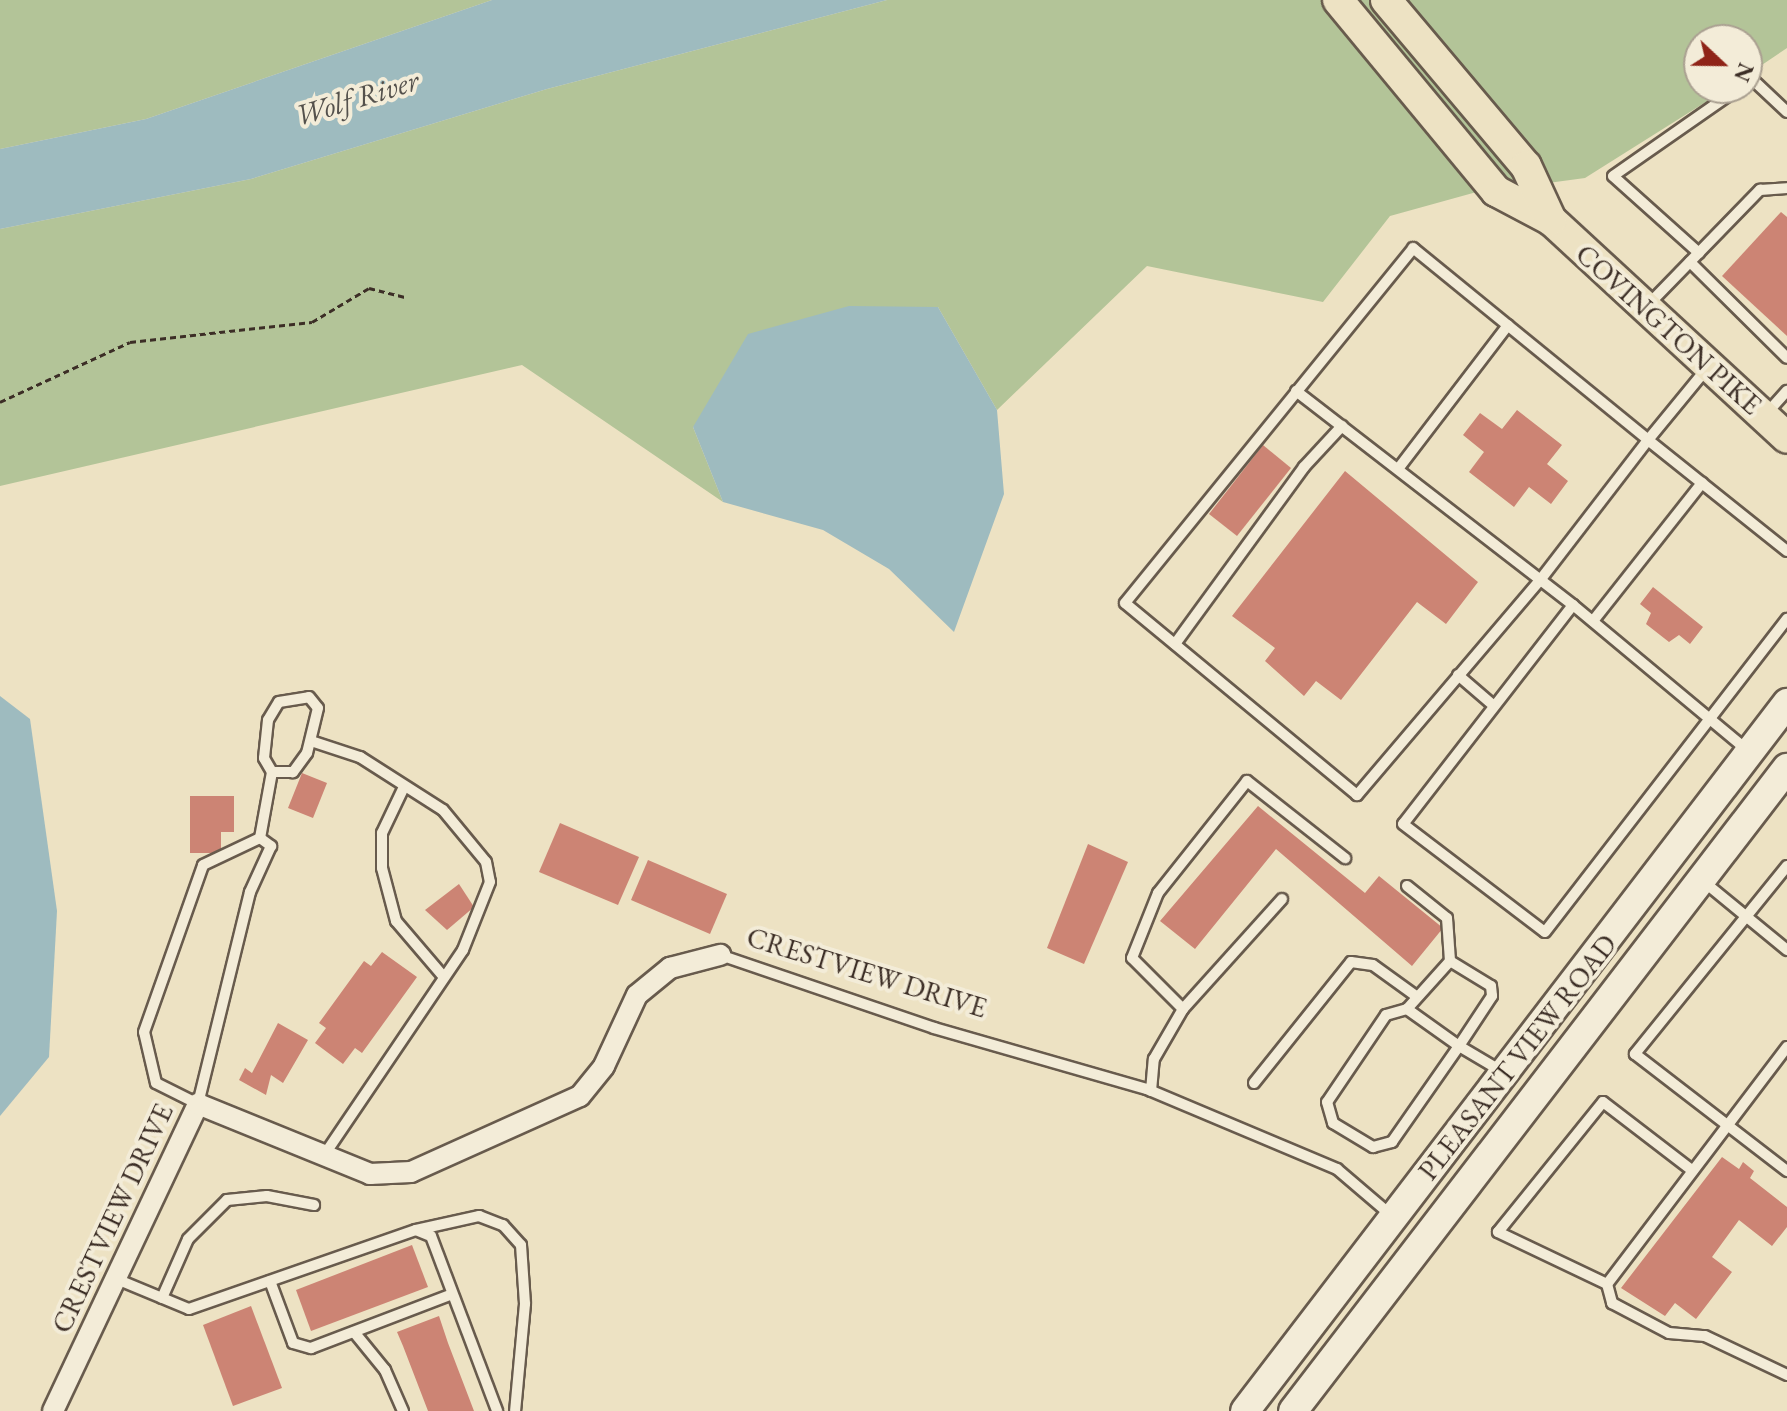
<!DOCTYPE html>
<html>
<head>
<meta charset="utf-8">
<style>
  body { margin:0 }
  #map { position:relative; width:1787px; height:1411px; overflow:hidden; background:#ede2c3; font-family:"EB Garamond",serif }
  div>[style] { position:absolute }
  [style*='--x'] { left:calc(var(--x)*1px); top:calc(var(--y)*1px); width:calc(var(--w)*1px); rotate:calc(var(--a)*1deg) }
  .green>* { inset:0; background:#b3c498 }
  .water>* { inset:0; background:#9ebbbf }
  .building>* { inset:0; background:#cc8474 }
  .path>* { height:3px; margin-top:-1.5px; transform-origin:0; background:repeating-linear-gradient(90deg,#3c2e26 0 6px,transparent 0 10px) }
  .roads { filter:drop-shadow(2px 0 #685b4d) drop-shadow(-2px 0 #685b4d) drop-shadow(0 2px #685b4d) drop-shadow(0 -2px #685b4d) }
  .service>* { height:10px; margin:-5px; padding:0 5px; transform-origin:5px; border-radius:5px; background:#f3ecd8 }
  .minor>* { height:20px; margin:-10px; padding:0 10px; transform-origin:10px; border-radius:10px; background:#f3ecd8 }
  .secondary>* { height:28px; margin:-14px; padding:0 14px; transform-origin:14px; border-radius:14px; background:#f3ecd8 }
  .primary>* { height:30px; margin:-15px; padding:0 15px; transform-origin:15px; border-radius:15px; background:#ede2c3 }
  span { translate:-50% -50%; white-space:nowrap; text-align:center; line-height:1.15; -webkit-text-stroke:8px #f3ecd8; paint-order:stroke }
  .street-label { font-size:28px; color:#3c2e26 }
  .water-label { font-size:30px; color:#54514c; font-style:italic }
  .north { position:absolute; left:1683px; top:24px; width:80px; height:80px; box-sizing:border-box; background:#f3ecd8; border:2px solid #aaa091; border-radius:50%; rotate:112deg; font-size:22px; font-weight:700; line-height:32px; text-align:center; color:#3c2e26 }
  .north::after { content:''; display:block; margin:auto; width:28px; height:36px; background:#8f2418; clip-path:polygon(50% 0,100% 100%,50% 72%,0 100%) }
</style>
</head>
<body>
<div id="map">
  <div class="green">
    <i style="clip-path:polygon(0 0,492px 0,146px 119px,0 149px)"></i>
    <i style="clip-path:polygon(887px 0,1787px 0,1787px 48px,1747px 75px,1747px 40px,1699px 40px,1699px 88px,1728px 88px,1585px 178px,1473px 193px,1390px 216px,1323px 302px,1147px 266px,997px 410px,938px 307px,693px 427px,723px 502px,522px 365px,0 486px,0 229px,251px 179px,547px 89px)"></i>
  </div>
  <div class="water">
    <i style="clip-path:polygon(492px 0,887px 0,547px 89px,251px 179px,0 229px,0 149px,146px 119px)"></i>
    <i style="clip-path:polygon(849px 306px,938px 307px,997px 410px,1004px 494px,954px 632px,889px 569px,823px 530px,723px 502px,693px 427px,748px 334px)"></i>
    <i style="clip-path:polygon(0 696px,30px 719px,57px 911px,49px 1057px,0 1116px)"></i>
  </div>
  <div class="building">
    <i style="clip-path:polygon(1781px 212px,1787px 217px,1787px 336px,1722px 276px)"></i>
    <i style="clip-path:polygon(1517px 410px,1562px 445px,1547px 464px,1568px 481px,1551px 504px,1529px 487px,1514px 507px,1469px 472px,1484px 452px,1463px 435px,1480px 413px,1502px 429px)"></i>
    <i style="clip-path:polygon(1263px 445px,1291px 468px,1237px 536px,1209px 514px)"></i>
    <i style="clip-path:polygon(1345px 471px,1478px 582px,1446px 624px,1417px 602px,1341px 700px,1316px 681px,1304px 696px,1265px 661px,1275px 648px,1232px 616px)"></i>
    <i style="clip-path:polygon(1653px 587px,1703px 627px,1690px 644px,1679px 635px,1669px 642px,1646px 624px,1651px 613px,1640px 604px)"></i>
    <i style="clip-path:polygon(302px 773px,327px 783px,313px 818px,288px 808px)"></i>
    <i style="clip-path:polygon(190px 796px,234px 796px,234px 832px,221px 832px,221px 853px,190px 853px)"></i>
    <i style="clip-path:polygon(1258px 806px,1365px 893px,1379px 876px,1443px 928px,1412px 966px,1276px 849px,1195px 949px,1160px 921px)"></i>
    <i style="clip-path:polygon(560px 823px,639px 857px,618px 905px,539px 872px)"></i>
    <i style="clip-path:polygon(1088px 844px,1128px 862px,1084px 964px,1047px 948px)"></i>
    <i style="clip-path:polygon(648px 860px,727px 894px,710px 934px,631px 900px)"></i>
    <i style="clip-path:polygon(459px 884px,474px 907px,447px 930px,425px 910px)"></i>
    <i style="clip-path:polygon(382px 952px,417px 977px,362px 1053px,355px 1048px,343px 1064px,315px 1043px,326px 1028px,319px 1023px,364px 961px,371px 966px)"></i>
    <i style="clip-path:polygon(278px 1023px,308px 1040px,283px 1083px,271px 1075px,266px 1095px,239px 1080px,245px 1068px,252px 1073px)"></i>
    <i style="clip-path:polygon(1722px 1157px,1739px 1169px,1743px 1162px,1754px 1171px,1750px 1178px,1787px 1207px,1787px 1227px,1772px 1246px,1739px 1220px,1712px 1257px,1732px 1272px,1696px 1319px,1675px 1303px,1665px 1316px,1621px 1288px)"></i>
    <i style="clip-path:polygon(412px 1245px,428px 1287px,311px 1331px,296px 1290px)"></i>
    <i style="clip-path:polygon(251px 1306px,282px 1388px,233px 1406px,203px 1325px)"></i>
    <i style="clip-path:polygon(439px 1316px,448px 1343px,474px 1411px,428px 1411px,403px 1346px,397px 1332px)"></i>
  </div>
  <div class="path">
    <i style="--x:0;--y:402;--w:143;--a:-24.8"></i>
    <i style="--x:130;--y:342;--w:183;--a:-6.3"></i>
    <i style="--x:312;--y:322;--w:66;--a:-30.8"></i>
    <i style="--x:369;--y:288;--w:38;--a:14"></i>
  </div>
  <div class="roads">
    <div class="service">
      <i style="--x:1747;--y:82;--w:6;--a:-31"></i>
      <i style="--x:1752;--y:79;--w:48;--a:43.3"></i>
      <i style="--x:1699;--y:253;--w:115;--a:-138.2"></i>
      <i style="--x:1613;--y:176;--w:154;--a:-34.9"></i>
      <i style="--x:1690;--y:262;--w:136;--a:44.7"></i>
      <i style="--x:1648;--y:305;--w:161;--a:-45.8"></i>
      <i style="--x:1760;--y:190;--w:27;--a:-4"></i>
      <i style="--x:1708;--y:367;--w:94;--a:129.4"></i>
      <i style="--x:1648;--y:440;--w:175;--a:127.6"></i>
      <i style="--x:1541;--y:579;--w:284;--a:130.4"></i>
      <i style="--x:1357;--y:795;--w:301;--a:-140.4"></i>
      <i style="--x:1125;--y:603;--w:457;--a:-50.9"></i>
      <i style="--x:1413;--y:248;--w:303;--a:39.2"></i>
      <i style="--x:1648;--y:440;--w:178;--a:38.6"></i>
      <i style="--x:1296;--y:391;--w:350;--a:37.7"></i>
      <i style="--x:1573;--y:605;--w:277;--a:127.8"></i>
      <i style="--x:1403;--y:824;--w:178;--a:37.3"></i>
      <i style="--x:1545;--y:932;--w:396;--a:-52.3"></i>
      <i style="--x:1767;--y:413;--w:30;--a:-48"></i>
      <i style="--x:1398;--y:469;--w:181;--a:-52.6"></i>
      <i style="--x:1573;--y:605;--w:228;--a:39.8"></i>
      <i style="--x:1593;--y:621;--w:176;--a:-51.7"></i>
      <i style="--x:1175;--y:644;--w:219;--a:-53.9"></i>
      <i style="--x:1304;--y:467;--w:56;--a:-47.2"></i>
      <i style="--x:1458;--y:675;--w:46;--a:40.6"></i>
      <i style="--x:311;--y:741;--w:52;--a:18.1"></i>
      <i style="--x:360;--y:757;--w:98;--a:32.6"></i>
      <i style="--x:443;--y:810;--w:67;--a:50.4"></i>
      <i style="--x:486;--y:862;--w:20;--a:79"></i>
      <i style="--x:490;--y:882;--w:73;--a:111.7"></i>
      <i style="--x:463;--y:950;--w:246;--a:124.1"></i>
      <i style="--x:403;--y:789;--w:49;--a:115.5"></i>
      <i style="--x:382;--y:833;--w:35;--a:90"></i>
      <i style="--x:382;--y:868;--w:55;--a:75.2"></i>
      <i style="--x:396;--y:921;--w:72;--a:49.5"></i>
      <i style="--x:260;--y:838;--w:14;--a:36"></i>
      <i style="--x:271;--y:846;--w:51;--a:114.5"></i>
      <i style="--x:250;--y:892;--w:218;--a:103.8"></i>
      <i style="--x:198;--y:1104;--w:47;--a:-153.4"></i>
      <i style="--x:156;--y:1083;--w:52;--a:-103.2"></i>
      <i style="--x:144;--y:1032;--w:177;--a:-70.5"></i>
      <i style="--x:203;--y:865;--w:63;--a:-25.3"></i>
      <i style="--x:260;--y:838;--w:67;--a:-79.7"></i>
      <i style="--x:272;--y:772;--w:16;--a:-120"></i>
      <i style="--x:264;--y:758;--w:38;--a:-84"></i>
      <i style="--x:268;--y:720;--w:21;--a:-59"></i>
      <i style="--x:279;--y:702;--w:30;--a:-9"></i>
      <i style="--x:309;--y:697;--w:14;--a:51"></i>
      <i style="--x:318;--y:708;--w:46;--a:103.7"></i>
      <i style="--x:307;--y:753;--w:24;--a:126"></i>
      <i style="--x:293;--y:772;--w:21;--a:180"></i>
      <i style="--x:1787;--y:866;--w:242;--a:129"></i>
      <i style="--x:1635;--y:1054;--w:192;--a:37.6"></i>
      <i style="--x:1703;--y:881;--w:109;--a:39.4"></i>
      <i style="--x:1407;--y:886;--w:51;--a:38.7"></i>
      <i style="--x:1447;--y:918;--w:43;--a:86"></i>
      <i style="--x:720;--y:955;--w:226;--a:18.8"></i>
      <i style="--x:934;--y:1028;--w:222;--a:16"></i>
      <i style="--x:1147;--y:1089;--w:206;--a:22.8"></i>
      <i style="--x:1337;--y:1169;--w:72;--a:40.5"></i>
      <i style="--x:1183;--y:1009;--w:72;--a:-135"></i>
      <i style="--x:1132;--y:958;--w:70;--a:-68.2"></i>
      <i style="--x:1158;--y:893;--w:143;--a:-51.5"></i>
      <i style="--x:1247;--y:781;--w:125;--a:38.2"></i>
      <i style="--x:1407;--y:1009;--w:22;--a:164"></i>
      <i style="--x:1386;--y:1015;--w:105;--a:124.1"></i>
      <i style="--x:1327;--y:1102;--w:22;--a:74"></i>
      <i style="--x:1333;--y:1123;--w:47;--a:31"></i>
      <i style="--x:1373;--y:1147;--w:20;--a:-15"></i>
      <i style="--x:1392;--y:1142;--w:117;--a:-55.1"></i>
      <i style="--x:1459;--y:1046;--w:64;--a:-144.6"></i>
      <i style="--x:1407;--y:1009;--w:64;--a:-48.1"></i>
      <i style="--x:1450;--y:961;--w:48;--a:31.4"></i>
      <i style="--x:1491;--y:986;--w:10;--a:84"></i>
      <i style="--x:1492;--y:996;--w:60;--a:123.4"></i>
      <i style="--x:1459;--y:1046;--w:51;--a:30.6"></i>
      <i style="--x:1787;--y:1047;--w:298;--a:127.2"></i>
      <i style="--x:1607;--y:1284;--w:20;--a:75"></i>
      <i style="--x:1612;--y:1303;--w:64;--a:27.8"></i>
      <i style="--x:1669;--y:1333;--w:36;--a:5"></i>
      <i style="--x:1705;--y:1336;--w:91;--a:25.4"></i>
      <i style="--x:1254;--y:1083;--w:155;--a:-51.3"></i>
      <i style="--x:1351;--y:962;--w:22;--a:8"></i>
      <i style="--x:1373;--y:965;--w:53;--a:35.8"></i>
      <i style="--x:1151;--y:1091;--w:32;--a:-85"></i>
      <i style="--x:1154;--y:1059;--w:58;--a:-59.9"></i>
      <i style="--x:1183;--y:1009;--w:148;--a:-48"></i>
      <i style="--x:416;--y:1230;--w:65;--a:-12.5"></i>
      <i style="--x:479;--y:1216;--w:26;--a:21"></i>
      <i style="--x:503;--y:1225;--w:27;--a:48"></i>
      <i style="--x:521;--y:1245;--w:59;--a:86.1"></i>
      <i style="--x:525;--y:1304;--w:107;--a:95.3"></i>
      <i style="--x:114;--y:1278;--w:81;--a:22.5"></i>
      <i style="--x:189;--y:1309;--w:240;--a:-19.2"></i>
      <i style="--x:416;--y:1230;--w:16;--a:22"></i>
      <i style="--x:431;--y:1236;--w:187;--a:69.3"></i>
      <i style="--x:270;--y:1281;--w:66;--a:69.6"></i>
      <i style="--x:293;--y:1343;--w:19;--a:16"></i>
      <i style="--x:311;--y:1348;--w:149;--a:-20.9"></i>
      <i style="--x:1607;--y:1284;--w:121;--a:-154.5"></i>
      <i style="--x:1498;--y:1232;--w:167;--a:-51.1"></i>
      <i style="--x:1603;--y:1102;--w:113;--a:37.5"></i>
      <i style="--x:162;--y:1298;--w:64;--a:-66.2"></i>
      <i style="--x:188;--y:1239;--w:55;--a:-45"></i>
      <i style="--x:227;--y:1200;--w:40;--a:-5.7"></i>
      <i style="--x:267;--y:1196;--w:48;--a:10.8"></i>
      <i style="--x:354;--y:1332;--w:49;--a:50.8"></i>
      <i style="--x:385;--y:1370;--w:45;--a:66.3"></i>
    </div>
    <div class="minor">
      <i style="--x:53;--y:1411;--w:340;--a:-64.7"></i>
      <i style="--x:198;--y:1104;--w:186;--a:22.1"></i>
      <i style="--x:370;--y:1174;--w:41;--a:-2.8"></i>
      <i style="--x:411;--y:1172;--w:185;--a:-24.2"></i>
      <i style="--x:580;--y:1096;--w:38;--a:-51"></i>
      <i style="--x:604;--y:1066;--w:78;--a:-65.1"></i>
      <i style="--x:637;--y:995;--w:43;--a:-39.3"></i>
      <i style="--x:670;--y:968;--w:52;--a:-14.6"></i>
    </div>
    <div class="secondary">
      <i style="--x:1245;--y:1411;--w:892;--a:-52.56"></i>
      <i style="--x:1293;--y:1411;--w:811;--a:-52.47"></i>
    </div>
    <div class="primary">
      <i style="--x:1338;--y:0;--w:248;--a:50.4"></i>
      <i style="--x:1496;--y:191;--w:62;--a:27.8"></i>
      <i style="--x:1551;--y:220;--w:321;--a:42.7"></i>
      <i style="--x:1386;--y:0;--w:217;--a:49.9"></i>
      <i style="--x:1526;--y:166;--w:60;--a:65.2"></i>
    </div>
  </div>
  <div class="street-label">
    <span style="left:1669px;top:329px;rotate:42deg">COVINGTON PIKE</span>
    <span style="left:867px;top:972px;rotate:17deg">CRESTVIEW DRIVE</span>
    <span style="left:1517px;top:1057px;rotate:-52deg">PLEASANT VIEW ROAD</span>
    <span style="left:112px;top:1218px;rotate:-65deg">CRESTVIEW DRIVE</span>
  </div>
  <div class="water-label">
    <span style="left:357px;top:98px;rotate:-17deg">Wolf River</span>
  </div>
  <div class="north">N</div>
</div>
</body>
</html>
